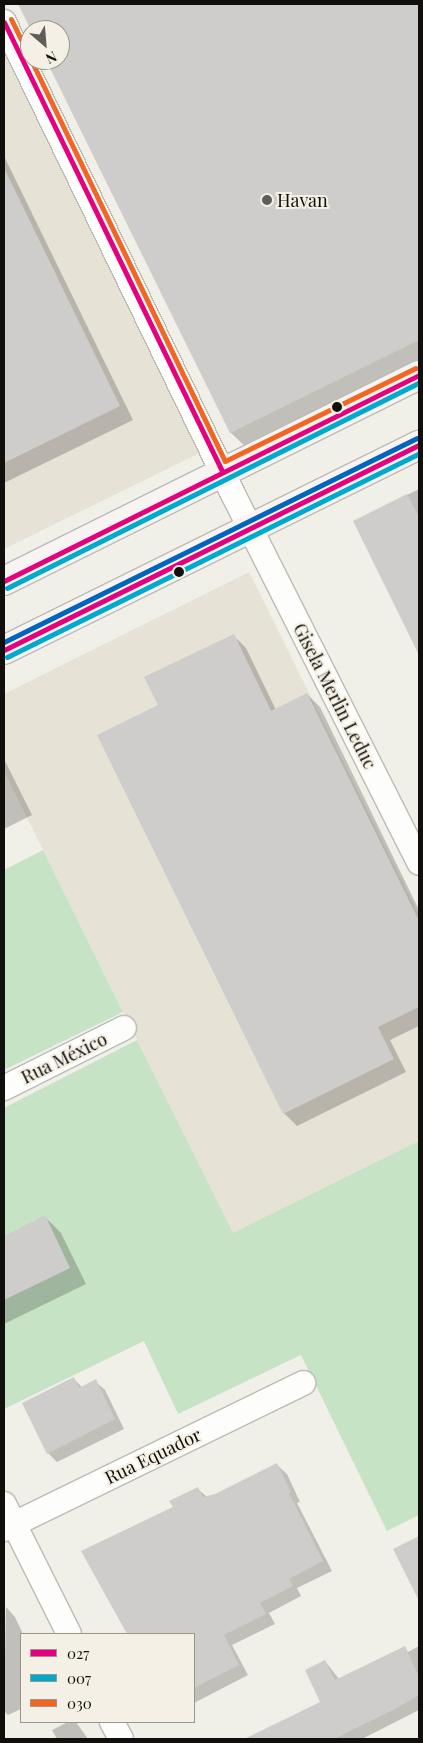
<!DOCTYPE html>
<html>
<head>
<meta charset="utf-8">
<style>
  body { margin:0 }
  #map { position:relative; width:423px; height:1743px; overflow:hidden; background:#f0efe8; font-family:"Playfair Display",serif }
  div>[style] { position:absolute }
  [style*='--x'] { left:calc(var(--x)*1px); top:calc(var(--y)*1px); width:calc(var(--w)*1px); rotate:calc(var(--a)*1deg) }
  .built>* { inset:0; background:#e6e2d6 }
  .green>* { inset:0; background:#c7e3c6 }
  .shadow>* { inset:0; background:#0003 }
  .building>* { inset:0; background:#cecdcc }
  .roads { filter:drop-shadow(1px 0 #bcbbb6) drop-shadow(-1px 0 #bcbbb6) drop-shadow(0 1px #bcbbb6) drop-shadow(0 -1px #bcbbb6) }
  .street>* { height:24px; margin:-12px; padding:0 12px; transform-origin:12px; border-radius:12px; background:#fdfdfc }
  .primary>* { height:28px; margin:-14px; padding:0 14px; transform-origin:14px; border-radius:14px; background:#f8f4f2 }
  .bus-1>* { height:5px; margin:-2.5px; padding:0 2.5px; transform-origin:2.5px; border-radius:2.5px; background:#e5007d }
  .bus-2>* { height:5px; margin:-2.5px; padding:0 2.5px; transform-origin:2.5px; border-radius:2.5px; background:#00a9ce }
  .bus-3>* { height:5px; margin:-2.5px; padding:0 2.5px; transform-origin:2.5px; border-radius:2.5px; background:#f26522 }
  .bus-4>* { height:5px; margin:-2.5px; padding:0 2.5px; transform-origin:2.5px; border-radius:2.5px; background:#0065bd }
  .dots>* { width:14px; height:14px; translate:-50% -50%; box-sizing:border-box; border:2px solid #f4f0e5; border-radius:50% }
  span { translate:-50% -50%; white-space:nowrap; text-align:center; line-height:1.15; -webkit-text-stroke:4px #f4f0e5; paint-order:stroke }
  .poi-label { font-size:18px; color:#110f0c }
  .left { translate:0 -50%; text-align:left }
  .street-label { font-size:18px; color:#110f0c }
  .frame { position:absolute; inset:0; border:5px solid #110f0c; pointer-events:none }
  .legend { position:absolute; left:20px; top:1633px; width:175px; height:90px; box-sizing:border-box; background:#f4f0e5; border:1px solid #99968e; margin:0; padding:6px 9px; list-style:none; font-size:15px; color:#110f0c }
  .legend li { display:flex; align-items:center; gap:10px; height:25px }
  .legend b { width:25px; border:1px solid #99968e }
  .north { position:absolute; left:20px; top:20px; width:50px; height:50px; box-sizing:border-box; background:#f4f0e5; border:1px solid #99968e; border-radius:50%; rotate:153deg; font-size:14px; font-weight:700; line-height:20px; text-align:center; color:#110f0c }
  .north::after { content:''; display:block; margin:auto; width:18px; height:22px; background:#5f5d59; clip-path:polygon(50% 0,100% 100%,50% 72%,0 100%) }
</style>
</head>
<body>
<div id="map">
  <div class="built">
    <i style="clip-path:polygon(4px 26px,210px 448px,4px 549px)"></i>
    <i style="clip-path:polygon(249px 572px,419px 915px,419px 1141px,233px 1234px,4px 771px,4px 694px)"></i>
  </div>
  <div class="green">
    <i style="clip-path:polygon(43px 850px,123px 1012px,4px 1070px,4px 870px)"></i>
    <i style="clip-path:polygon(137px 1040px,233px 1233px,419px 1141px,419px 1515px,387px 1531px,301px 1355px,178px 1414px,144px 1341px,4px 1409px,4px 1108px)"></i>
  </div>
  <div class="shadow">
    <i style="clip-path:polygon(19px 4px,419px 4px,419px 362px,246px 447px,231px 433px,47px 60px,60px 60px,60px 30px,32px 30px)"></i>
    <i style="clip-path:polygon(4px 156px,133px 420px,4px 483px)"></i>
    <i style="clip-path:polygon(419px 489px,419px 652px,355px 521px)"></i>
    <i style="clip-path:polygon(233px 635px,246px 648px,276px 710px,307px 694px,320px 707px,419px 910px,419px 1026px,390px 1040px,406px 1072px,297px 1126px,284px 1113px,160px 706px)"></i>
    <i style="clip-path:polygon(4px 759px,32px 815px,4px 829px)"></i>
    <i style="clip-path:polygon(45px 1217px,61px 1233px,86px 1284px,4px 1324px,4px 1237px)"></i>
    <i style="clip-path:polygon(73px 1378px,82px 1387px,95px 1381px,105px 1390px,124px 1429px,57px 1462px,48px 1453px)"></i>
    <i style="clip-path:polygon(277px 1465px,287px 1474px,300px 1502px,297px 1503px,332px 1571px,297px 1588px,301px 1596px,269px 1613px,275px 1624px,232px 1645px,248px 1675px,194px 1703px,194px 1634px,128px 1634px,82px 1551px,174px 1508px,197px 1488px,207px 1497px,215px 1495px)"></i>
    <i style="clip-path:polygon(419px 1537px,419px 1593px,395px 1549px)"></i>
    <i style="clip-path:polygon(6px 1607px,15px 1617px,23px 1634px,21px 1709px,8px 1715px,4px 1711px)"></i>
    <i style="clip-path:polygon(419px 1646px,419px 1710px,362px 1739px,246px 1739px,322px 1702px,325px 1661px,339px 1679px,404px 1648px,408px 1652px)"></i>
    <i style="clip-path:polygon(68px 1722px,76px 1722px,88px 1739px,57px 1739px,52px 1730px)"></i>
  </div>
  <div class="building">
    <i style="clip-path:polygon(18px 4px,419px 4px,419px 340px,230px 433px,46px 60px,60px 60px,60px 30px,31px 30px)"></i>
    <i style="clip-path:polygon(4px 168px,120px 406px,4px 463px)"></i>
    <i style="clip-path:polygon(407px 494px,419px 517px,419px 655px,353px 521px)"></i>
    <i style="clip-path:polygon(234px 634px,271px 711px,307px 693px,419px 921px,419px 1007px,378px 1027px,394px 1059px,283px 1114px,97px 735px,158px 705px,144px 677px)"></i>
    <i style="clip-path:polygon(45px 1215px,70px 1268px,4px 1300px,4px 1236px)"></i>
    <i style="clip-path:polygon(74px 1377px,79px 1388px,96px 1379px,115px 1419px,47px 1454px,22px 1403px)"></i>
    <i style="clip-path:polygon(277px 1463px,291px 1492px,289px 1493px,323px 1561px,289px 1579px,293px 1586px,260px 1603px,266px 1614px,224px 1635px,239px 1665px,194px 1688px,194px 1634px,127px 1634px,81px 1551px,173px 1507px,169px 1501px,198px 1487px,203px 1497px,215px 1494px)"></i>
    <i style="clip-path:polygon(419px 1536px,419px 1601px,393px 1549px)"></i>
    <i style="clip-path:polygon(405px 1646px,419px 1677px,419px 1695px,397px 1708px,334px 1739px,244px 1739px,320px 1702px,305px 1670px,325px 1660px,335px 1680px)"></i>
  </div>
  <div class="roads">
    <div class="street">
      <i style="--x:4;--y:22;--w:525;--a:64.12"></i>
      <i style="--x:233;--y:494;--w:413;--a:63.2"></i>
      <i style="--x:4;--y:1088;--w:134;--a:-26.6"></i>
      <i style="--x:4;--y:1504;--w:145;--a:63.4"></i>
      <i style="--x:4;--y:1529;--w:333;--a:-26"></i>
      <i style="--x:112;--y:1722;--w:19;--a:62"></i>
    </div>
    <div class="primary">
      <i style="--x:4;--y:581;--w:463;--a:-26.4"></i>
      <i style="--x:4;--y:650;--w:463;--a:-26.3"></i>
    </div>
  </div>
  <div class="bus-1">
    <i style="--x:4;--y:22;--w:499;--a:64.1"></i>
    <i style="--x:4;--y:581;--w:463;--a:-26.4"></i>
    <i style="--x:4;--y:650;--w:463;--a:-26.3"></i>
  </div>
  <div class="bus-2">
    <i style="--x:7;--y:588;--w:460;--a:-26.5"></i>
    <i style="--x:7;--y:657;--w:460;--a:-26.3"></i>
  </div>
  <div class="bus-3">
    <i style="--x:11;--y:19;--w:43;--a:64"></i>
    <i style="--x:31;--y:60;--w:445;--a:64.2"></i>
    <i style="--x:225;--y:461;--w:212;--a:-26"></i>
  </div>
  <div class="bus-4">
    <i style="--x:4;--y:642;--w:460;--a:-26.3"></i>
  </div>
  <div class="dots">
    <i style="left:267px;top:200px;background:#5f5d59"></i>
    <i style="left:337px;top:407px;background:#110f0c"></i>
    <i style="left:179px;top:572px;background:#110f0c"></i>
  </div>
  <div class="poi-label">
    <span class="left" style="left:277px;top:200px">Havan</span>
  </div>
  <div class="street-label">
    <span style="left:335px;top:696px;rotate:63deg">Gisela Merlin Leduc</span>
    <span style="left:64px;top:1058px;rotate:-26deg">Rua México</span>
    <span style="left:153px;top:1456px;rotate:-26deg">Rua Equador</span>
  </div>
  <div class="frame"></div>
  <ul class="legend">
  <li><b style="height:6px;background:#e5007d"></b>027</li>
  <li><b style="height:6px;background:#00a9ce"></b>007</li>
  <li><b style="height:6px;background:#f26522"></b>030</li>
  </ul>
  <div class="north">N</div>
</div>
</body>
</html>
